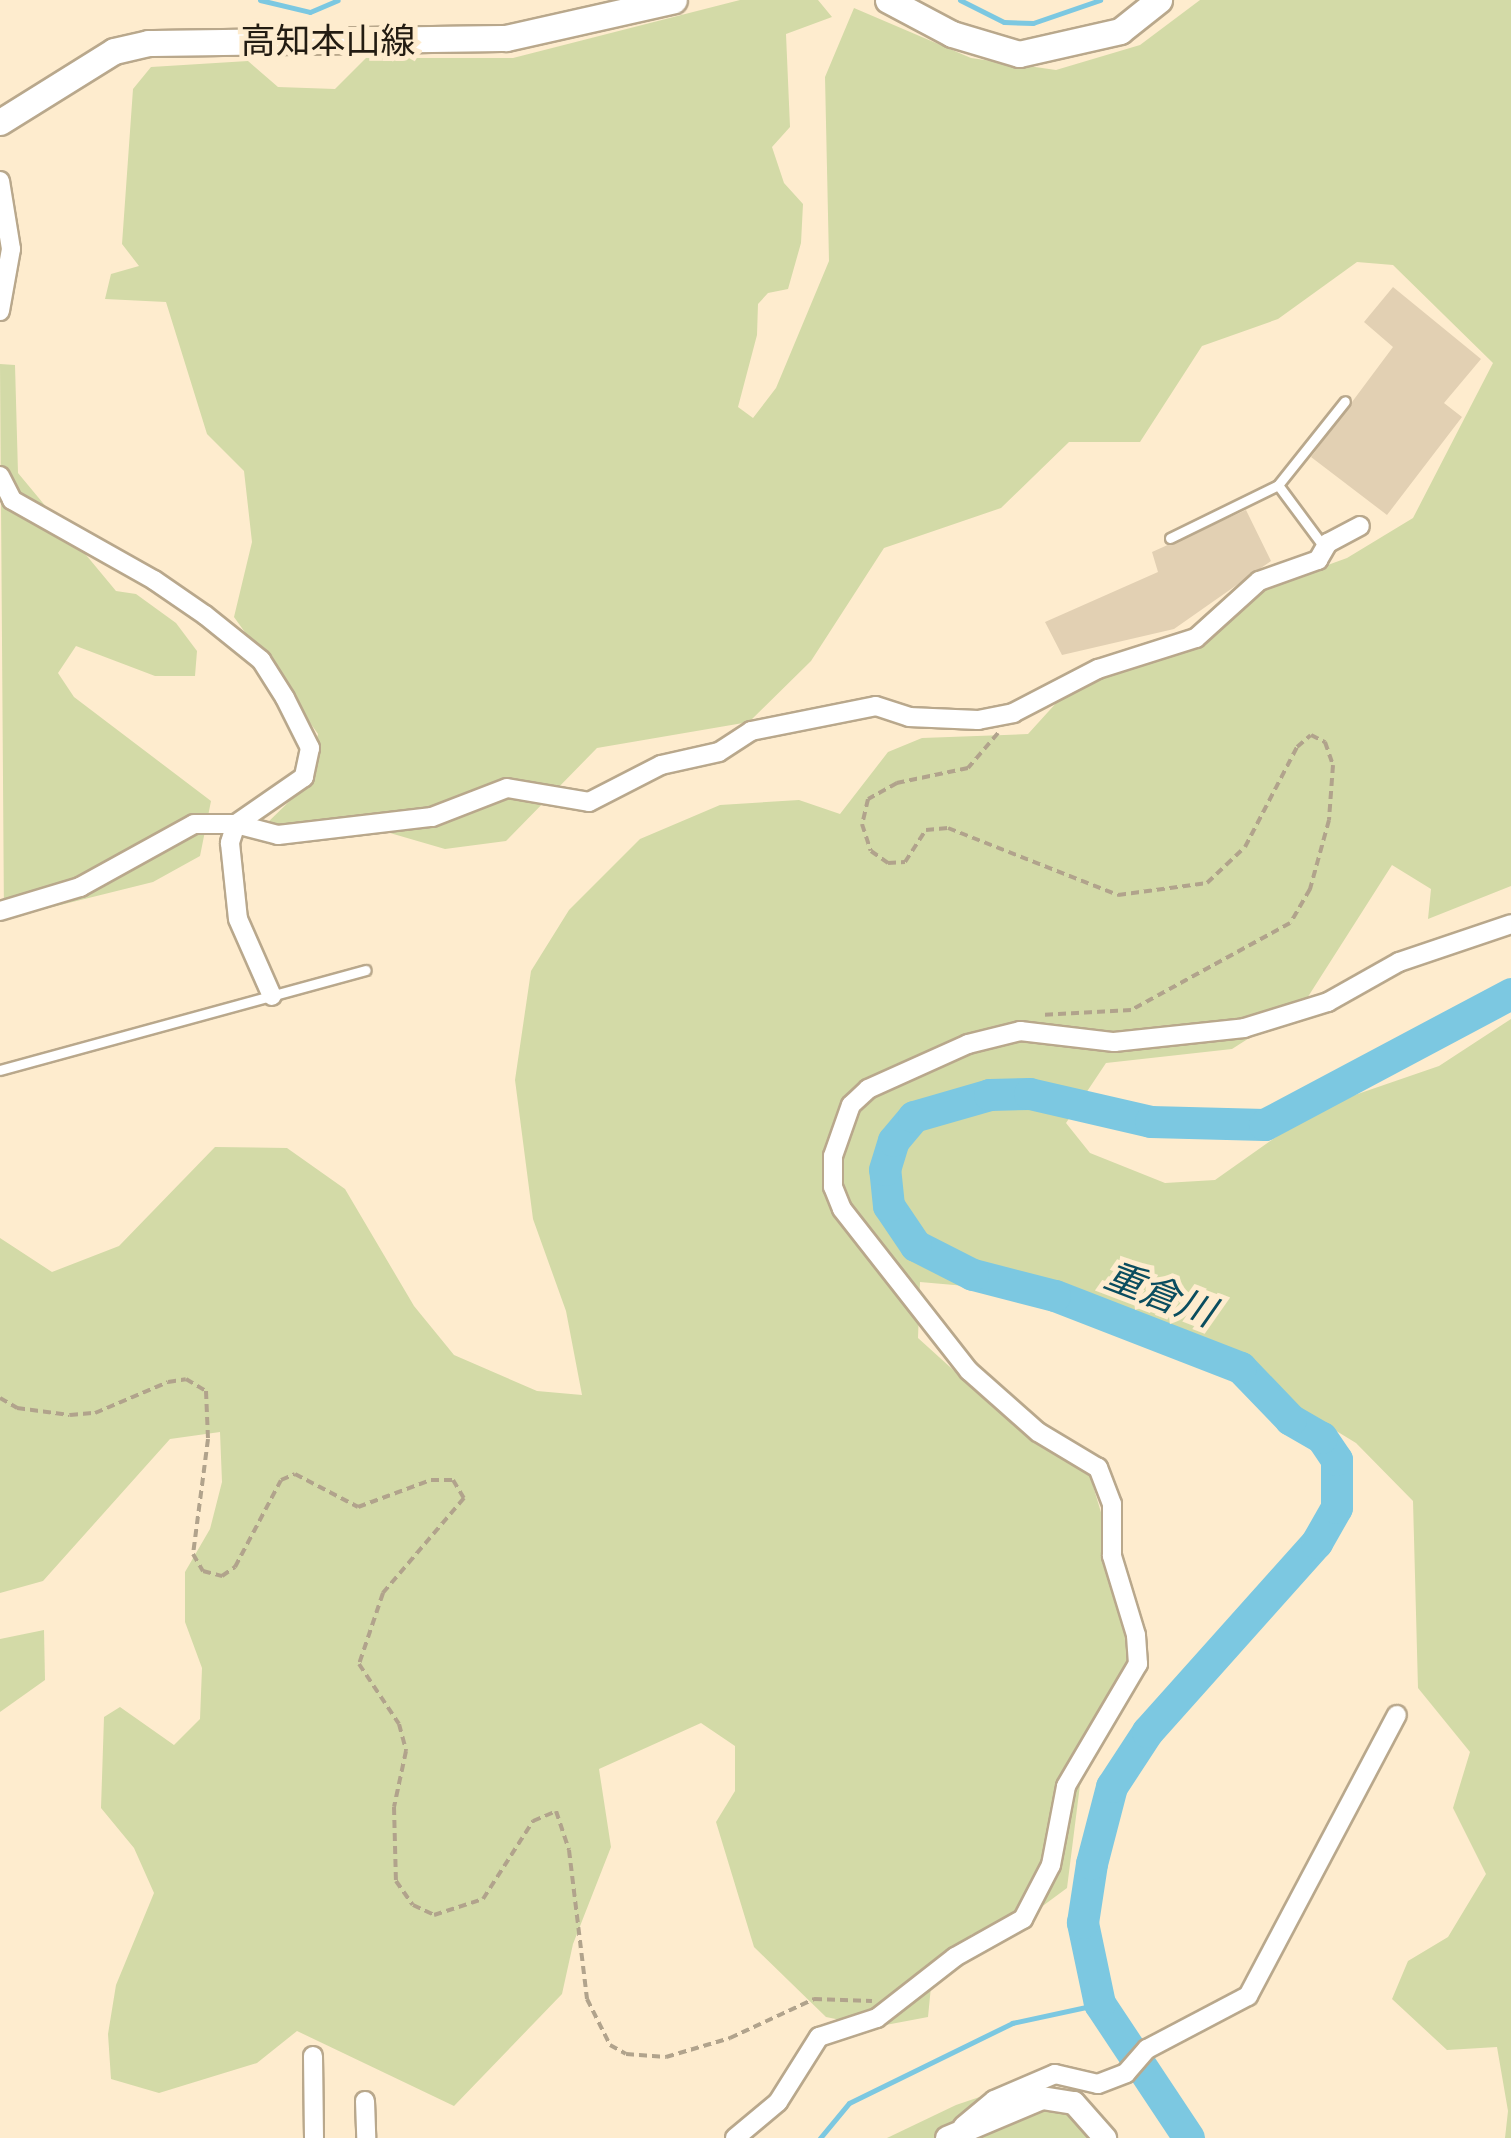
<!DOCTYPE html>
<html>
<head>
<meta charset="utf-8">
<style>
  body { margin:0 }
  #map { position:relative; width:1511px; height:2138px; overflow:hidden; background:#feecce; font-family:"PT Serif","Noto Sans JP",serif }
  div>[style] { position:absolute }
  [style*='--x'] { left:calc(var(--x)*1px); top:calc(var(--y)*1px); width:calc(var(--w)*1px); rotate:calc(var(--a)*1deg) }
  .green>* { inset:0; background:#d3daa7 }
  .stream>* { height:5px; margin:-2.5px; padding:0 2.5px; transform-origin:2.5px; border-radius:2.5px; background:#7cc8e1 }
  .river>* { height:32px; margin:-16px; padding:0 16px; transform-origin:16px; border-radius:16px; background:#7cc8e1 }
  .building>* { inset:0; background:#e2d0b3 }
  .path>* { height:4px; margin-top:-2px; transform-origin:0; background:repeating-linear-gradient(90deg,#b1a38c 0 8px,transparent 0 13px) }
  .roads { filter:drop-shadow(2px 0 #b9a88c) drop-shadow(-2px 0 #b9a88c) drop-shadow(0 2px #b9a88c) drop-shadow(0 -2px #b9a88c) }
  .lane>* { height:9px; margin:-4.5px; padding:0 4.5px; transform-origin:4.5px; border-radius:4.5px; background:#fff }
  .street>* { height:18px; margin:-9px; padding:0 9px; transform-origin:9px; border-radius:9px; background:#fff }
  .secondary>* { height:22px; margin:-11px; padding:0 11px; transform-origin:11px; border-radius:11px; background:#fff }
  .primary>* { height:25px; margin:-12.5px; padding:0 12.5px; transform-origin:12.5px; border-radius:12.5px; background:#fff }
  span { translate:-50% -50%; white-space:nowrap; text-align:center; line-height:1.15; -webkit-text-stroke:10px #feecce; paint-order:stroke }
  .street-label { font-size:35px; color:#231c12 }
  .water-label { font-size:38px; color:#0a4d5f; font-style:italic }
</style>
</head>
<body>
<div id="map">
  <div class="green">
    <i style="clip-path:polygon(740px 0,818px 0,832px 17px,786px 34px,790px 127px,772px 147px,784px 183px,803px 204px,801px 243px,788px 289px,768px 293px,758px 304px,757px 335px,738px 407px,753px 418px,776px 388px,829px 261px,825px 77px,854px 8px,971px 58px,1056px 70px,1140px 45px,1200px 0,1511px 0,1511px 886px,1428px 919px,1431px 889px,1392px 865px,1304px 1003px,1232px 1049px,1106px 1063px,1066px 1123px,1090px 1153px,1165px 1183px,1215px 1180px,1317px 1108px,1439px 1066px,1511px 1019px,1511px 2138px,1505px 2138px,1508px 2111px,1497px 2047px,1447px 2050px,1392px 1999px,1408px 1961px,1448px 1937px,1486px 1874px,1453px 1808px,1470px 1752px,1418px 1688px,1413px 1501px,1356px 1443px,1181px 1336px,977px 1287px,920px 1282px,918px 1338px,992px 1405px,1082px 1449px,1109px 1539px,1130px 1640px,1127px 1691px,1080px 1785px,1067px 1888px,1021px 1922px,972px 1934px,933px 1966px,928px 2017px,875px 2027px,826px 2017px,754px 1947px,716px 1822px,735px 1791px,735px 1746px,701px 1723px,599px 1769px,611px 1847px,573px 1944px,562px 1994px,454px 2106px,297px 2031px,257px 2063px,159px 2093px,111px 2079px,108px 2034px,116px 1985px,154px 1893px,134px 1848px,101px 1808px,104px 1717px,120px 1707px,174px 1745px,200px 1719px,202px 1668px,185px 1622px,185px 1572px,210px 1529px,222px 1482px,220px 1432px,170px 1439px,43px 1581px,0 1593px,0 1238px,52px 1272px,119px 1246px,215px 1147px,287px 1148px,345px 1189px,414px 1306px,454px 1355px,537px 1391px,582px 1395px,566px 1311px,533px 1219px,515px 1080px,531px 971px,569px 910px,640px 839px,720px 805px,799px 800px,840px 814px,888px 752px,922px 738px,1028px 734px,1088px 668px,1182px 642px,1270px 586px,1347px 558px,1413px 518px,1493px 363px,1393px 265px,1357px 262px,1278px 319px,1202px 346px,1140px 442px,1069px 442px,1001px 508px,884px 548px,811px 661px,749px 722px,597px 748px,506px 841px,445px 849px,359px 824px,263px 827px,304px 787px,318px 734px,234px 617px,252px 542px,244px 471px,207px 434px,166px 302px,105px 299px,111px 274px,139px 266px,122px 244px,133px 89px,151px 67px,248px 61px,278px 87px,335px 89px,366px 58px,513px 58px)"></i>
    <i style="clip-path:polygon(0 364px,15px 365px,18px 473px,116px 591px,136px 594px,176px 623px,197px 651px,195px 676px,155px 676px,76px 646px,58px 673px,74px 697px,211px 801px,200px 856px,153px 882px,4px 919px)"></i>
    <i style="clip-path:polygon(44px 1630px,45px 1680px,0 1712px,0 1639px)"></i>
    <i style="clip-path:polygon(1030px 2080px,1094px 2138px,887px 2138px,956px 2105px)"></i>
  </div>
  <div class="stream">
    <i style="--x:260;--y:0;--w:51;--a:13.5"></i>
    <i style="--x:310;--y:12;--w:30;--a:-23"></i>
    <i style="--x:960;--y:0;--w:49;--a:26.6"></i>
    <i style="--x:1004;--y:22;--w:29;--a:2"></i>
    <i style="--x:1033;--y:23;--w:71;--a:-18.9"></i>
    <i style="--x:820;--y:2138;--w:45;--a:-50.4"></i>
    <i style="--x:849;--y:2103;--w:182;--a:-26.1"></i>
    <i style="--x:1012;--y:2023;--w:90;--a:-12.2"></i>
  </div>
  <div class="river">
    <i style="--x:1189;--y:2138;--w:161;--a:-123.6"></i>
    <i style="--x:1100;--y:2004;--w:83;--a:-101.9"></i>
    <i style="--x:1083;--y:1923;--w:60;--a:-81.3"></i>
    <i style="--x:1092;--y:1864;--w:80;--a:-75.4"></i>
    <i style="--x:1112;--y:1787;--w:66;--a:-56.8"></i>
    <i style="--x:1148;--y:1732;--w:254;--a:-48.2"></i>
    <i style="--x:1317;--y:1543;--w:40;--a:-60.3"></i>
    <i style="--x:1337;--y:1508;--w:48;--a:-90"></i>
    <i style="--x:1337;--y:1460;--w:27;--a:-124"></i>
    <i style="--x:1322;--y:1438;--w:36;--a:-150"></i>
    <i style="--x:1291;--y:1420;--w:72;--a:-133.9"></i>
    <i style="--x:1241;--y:1368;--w:199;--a:-158.8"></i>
    <i style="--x:1055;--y:1296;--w:85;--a:-165.6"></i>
    <i style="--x:973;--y:1275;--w:64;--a:-153"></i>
    <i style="--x:916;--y:1246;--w:48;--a:-124"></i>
    <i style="--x:889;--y:1206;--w:36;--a:-96"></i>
    <i style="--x:885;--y:1170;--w:30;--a:-73"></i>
    <i style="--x:894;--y:1141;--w:31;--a:-50"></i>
    <i style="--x:914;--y:1117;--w:79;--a:-16.1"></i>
    <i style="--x:990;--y:1095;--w:40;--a:-1.4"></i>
    <i style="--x:1030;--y:1094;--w:124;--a:13"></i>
    <i style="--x:1151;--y:1122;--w:114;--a:1.5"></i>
    <i style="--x:1265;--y:1125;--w:279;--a:-28"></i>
  </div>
  <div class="building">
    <i style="clip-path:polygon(1393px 287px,1481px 359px,1444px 403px,1462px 417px,1387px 515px,1311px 457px,1393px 347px,1364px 322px)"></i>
    <i style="clip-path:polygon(1246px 510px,1271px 561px,1174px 629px,1062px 655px,1045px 622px,1158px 572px,1152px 552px)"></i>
  </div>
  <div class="path">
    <i style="--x:998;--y:733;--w:46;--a:130.6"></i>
    <i style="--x:968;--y:768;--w:73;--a:168.1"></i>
    <i style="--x:897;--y:783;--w:33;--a:151"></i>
    <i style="--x:868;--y:799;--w:26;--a:103"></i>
    <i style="--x:862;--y:824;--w:28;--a:72"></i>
    <i style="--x:871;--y:851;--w:21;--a:35"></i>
    <i style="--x:888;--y:863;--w:17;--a:-3"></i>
    <i style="--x:905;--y:862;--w:38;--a:-57"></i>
    <i style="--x:926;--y:830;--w:22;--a:-5"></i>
    <i style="--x:948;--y:828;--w:183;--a:21.5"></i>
    <i style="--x:1118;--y:895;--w:90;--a:-7.7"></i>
    <i style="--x:1207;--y:883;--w:52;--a:-43.5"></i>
    <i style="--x:1245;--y:847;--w:113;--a:-62.5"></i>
    <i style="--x:1297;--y:747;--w:18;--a:-41"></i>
    <i style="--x:1311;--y:735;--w:16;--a:27"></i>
    <i style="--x:1325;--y:742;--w:24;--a:71"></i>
    <i style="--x:1333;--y:765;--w:55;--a:94.2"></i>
    <i style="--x:1329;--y:820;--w:72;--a:105.4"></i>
    <i style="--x:1310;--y:889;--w:39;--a:120"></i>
    <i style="--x:1290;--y:923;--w:181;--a:151.3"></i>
    <i style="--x:1131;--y:1010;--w:91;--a:176.9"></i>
    <i style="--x:0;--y:1398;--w:20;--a:30"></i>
    <i style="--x:17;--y:1408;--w:53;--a:7.5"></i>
    <i style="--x:70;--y:1415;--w:25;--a:-5"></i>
    <i style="--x:95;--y:1413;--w:79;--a:-23"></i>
    <i style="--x:168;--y:1382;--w:18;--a:-9"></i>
    <i style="--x:186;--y:1379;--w:23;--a:31"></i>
    <i style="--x:206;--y:1391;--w:48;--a:87.6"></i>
    <i style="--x:208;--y:1439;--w:116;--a:97.4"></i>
    <i style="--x:193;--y:1554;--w:20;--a:60"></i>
    <i style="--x:203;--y:1571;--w:20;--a:15"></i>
    <i style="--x:222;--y:1576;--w:16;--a:-35"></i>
    <i style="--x:235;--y:1567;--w:98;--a:-62.1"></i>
    <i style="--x:281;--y:1480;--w:15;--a:-23"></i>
    <i style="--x:295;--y:1474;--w:71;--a:27.6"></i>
    <i style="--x:358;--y:1507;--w:78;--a:-20.3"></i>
    <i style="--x:431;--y:1480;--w:22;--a:0"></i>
    <i style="--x:453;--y:1480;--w:21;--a:59"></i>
    <i style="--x:464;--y:1498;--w:125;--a:130.5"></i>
    <i style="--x:383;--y:1593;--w:75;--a:108.7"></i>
    <i style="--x:359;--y:1664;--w:72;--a:56.3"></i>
    <i style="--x:399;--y:1724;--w:28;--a:75"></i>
    <i style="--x:406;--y:1751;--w:57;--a:102.1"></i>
    <i style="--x:394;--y:1807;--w:74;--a:88.5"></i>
    <i style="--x:396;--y:1881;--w:29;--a:55"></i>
    <i style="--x:413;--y:1905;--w:23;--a:25"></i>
    <i style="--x:434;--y:1915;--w:52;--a:-18.1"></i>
    <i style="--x:483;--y:1899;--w:93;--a:-57.3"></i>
    <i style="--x:533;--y:1821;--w:25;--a:-23"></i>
    <i style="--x:556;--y:1811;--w:41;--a:71.6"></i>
    <i style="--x:569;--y:1850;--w:150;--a:83.1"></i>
    <i style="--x:587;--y:1999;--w:51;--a:63.4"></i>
    <i style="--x:610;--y:2045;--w:18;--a:29"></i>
    <i style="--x:626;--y:2054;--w:40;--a:4.3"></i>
    <i style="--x:666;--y:2057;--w:67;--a:-16.5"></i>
    <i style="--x:730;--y:2038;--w:93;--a:-24.9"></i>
    <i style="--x:814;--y:1999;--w:58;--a:2"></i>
  </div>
  <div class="roads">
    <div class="lane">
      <i style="--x:1278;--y:485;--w:77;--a:53.4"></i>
      <i style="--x:1170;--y:538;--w:120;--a:-26.1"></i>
      <i style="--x:1278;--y:485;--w:107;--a:-51.4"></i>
      <i style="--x:0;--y:1070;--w:379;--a:-15.3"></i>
    </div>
    <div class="street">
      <i style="--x:0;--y:181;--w:69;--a:80.8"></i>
      <i style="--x:11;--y:249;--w:63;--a:100.1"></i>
      <i style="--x:0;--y:476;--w:27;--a:63"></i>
      <i style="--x:12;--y:500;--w:163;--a:29.4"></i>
      <i style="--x:154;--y:580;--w:62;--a:34.5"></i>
      <i style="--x:205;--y:615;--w:72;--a:38.8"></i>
      <i style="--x:261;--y:660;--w:45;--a:57.7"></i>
      <i style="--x:285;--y:698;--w:56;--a:63.4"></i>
      <i style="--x:310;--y:748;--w:30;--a:102"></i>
      <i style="--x:304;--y:777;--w:83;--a:145.3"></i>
      <i style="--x:236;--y:824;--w:20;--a:108"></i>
      <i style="--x:230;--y:843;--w:76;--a:84"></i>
      <i style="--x:238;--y:919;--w:84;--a:66.2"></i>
      <i style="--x:0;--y:911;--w:84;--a:-16.7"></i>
      <i style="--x:80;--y:887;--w:130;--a:-28.9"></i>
      <i style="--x:194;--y:824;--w:42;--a:0"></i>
      <i style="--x:236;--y:824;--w:43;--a:14.7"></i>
      <i style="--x:278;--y:835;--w:155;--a:-6.7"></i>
      <i style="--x:432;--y:817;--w:80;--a:-21.1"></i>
      <i style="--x:507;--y:788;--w:83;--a:9.7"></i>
      <i style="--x:589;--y:802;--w:81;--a:-27.2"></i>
      <i style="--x:661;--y:765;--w:59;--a:-12.6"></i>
      <i style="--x:719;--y:752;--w:38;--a:-33"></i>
      <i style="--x:751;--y:731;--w:127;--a:-11.3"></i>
      <i style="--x:876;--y:706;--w:35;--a:18"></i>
      <i style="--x:909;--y:717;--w:69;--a:2.5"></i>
      <i style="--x:978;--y:720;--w:36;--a:-11"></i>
      <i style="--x:1013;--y:713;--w:96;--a:-27.4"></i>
      <i style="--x:1098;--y:669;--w:103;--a:-17.6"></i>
      <i style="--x:1196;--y:638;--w:85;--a:-42.1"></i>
      <i style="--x:1259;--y:581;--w:63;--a:-19.6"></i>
      <i style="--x:1318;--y:560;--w:20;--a:-60"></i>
      <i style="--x:1328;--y:543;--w:36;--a:-28"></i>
      <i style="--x:313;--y:2056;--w:82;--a:89.3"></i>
      <i style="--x:365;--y:2101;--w:37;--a:88"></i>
      <i style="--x:963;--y:2126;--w:40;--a:-40"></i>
      <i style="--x:994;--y:2100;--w:66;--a:-23.1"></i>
      <i style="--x:1055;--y:2074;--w:44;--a:13.1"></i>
      <i style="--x:1098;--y:2084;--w:30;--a:-21"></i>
      <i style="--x:1126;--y:2073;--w:32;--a:-49"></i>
      <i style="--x:1147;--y:2049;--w:114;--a:-27.7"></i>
      <i style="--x:1248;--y:1996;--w:318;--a:-62.1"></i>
      <i style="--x:735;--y:2138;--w:56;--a:-39.9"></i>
      <i style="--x:778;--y:2102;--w:77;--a:-57.8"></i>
      <i style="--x:819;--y:2037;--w:61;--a:-18.1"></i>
      <i style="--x:877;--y:2018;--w:99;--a:-38"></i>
      <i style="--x:955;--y:1957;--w:78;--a:-29.2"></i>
      <i style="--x:1023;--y:1919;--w:61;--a:-62.6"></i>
      <i style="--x:1051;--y:1865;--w:80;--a:-79.2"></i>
      <i style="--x:1066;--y:1786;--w:142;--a:-59.5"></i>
      <i style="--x:1138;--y:1664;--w:29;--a:-94"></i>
      <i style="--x:1136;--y:1635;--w:83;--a:-106.9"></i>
      <i style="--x:1112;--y:1556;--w:52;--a:-90"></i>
      <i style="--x:1112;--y:1504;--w:39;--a:-111"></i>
      <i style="--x:1098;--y:1468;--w:70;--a:-149"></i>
      <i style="--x:1038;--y:1432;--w:92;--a:-138.5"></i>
      <i style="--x:969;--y:1371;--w:206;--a:-128.1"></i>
      <i style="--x:842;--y:1209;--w:24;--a:-112"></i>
      <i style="--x:833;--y:1187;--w:31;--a:-90"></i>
      <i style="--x:833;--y:1156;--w:54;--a:-70.6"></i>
      <i style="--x:851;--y:1105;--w:23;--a:-43"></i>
      <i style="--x:868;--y:1089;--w:110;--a:-24.2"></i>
      <i style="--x:968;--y:1044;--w:54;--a:-14"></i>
      <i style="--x:1020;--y:1031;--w:95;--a:6.7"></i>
      <i style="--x:1114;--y:1042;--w:131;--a:-6.1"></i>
      <i style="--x:1244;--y:1028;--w:88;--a:-17.2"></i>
      <i style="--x:1328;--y:1002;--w:81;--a:-29.4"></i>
      <i style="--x:1399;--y:962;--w:118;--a:-18.7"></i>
    </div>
    <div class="secondary">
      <i style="--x:947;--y:2138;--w:103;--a:-22.8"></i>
      <i style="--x:1042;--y:2098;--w:32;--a:9"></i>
      <i style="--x:1074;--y:2103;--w:47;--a:48.5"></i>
    </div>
    <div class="primary">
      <i style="--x:888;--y:0;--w:72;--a:28"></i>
      <i style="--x:952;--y:34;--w:70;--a:16.6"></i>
      <i style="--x:1019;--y:54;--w:104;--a:-12.8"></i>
      <i style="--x:1120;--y:31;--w:50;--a:-38.5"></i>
      <i style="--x:0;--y:122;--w:134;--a:-31.9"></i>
      <i style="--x:114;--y:51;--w:35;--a:-13"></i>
      <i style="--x:148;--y:43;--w:358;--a:-0.8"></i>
      <i style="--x:506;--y:38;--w:172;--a:-12.7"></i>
    </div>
  </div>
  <div class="street-label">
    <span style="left:328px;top:40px">高知本山線</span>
  </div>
  <div class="water-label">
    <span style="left:1160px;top:1294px;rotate:21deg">重倉川</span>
  </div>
</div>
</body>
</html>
